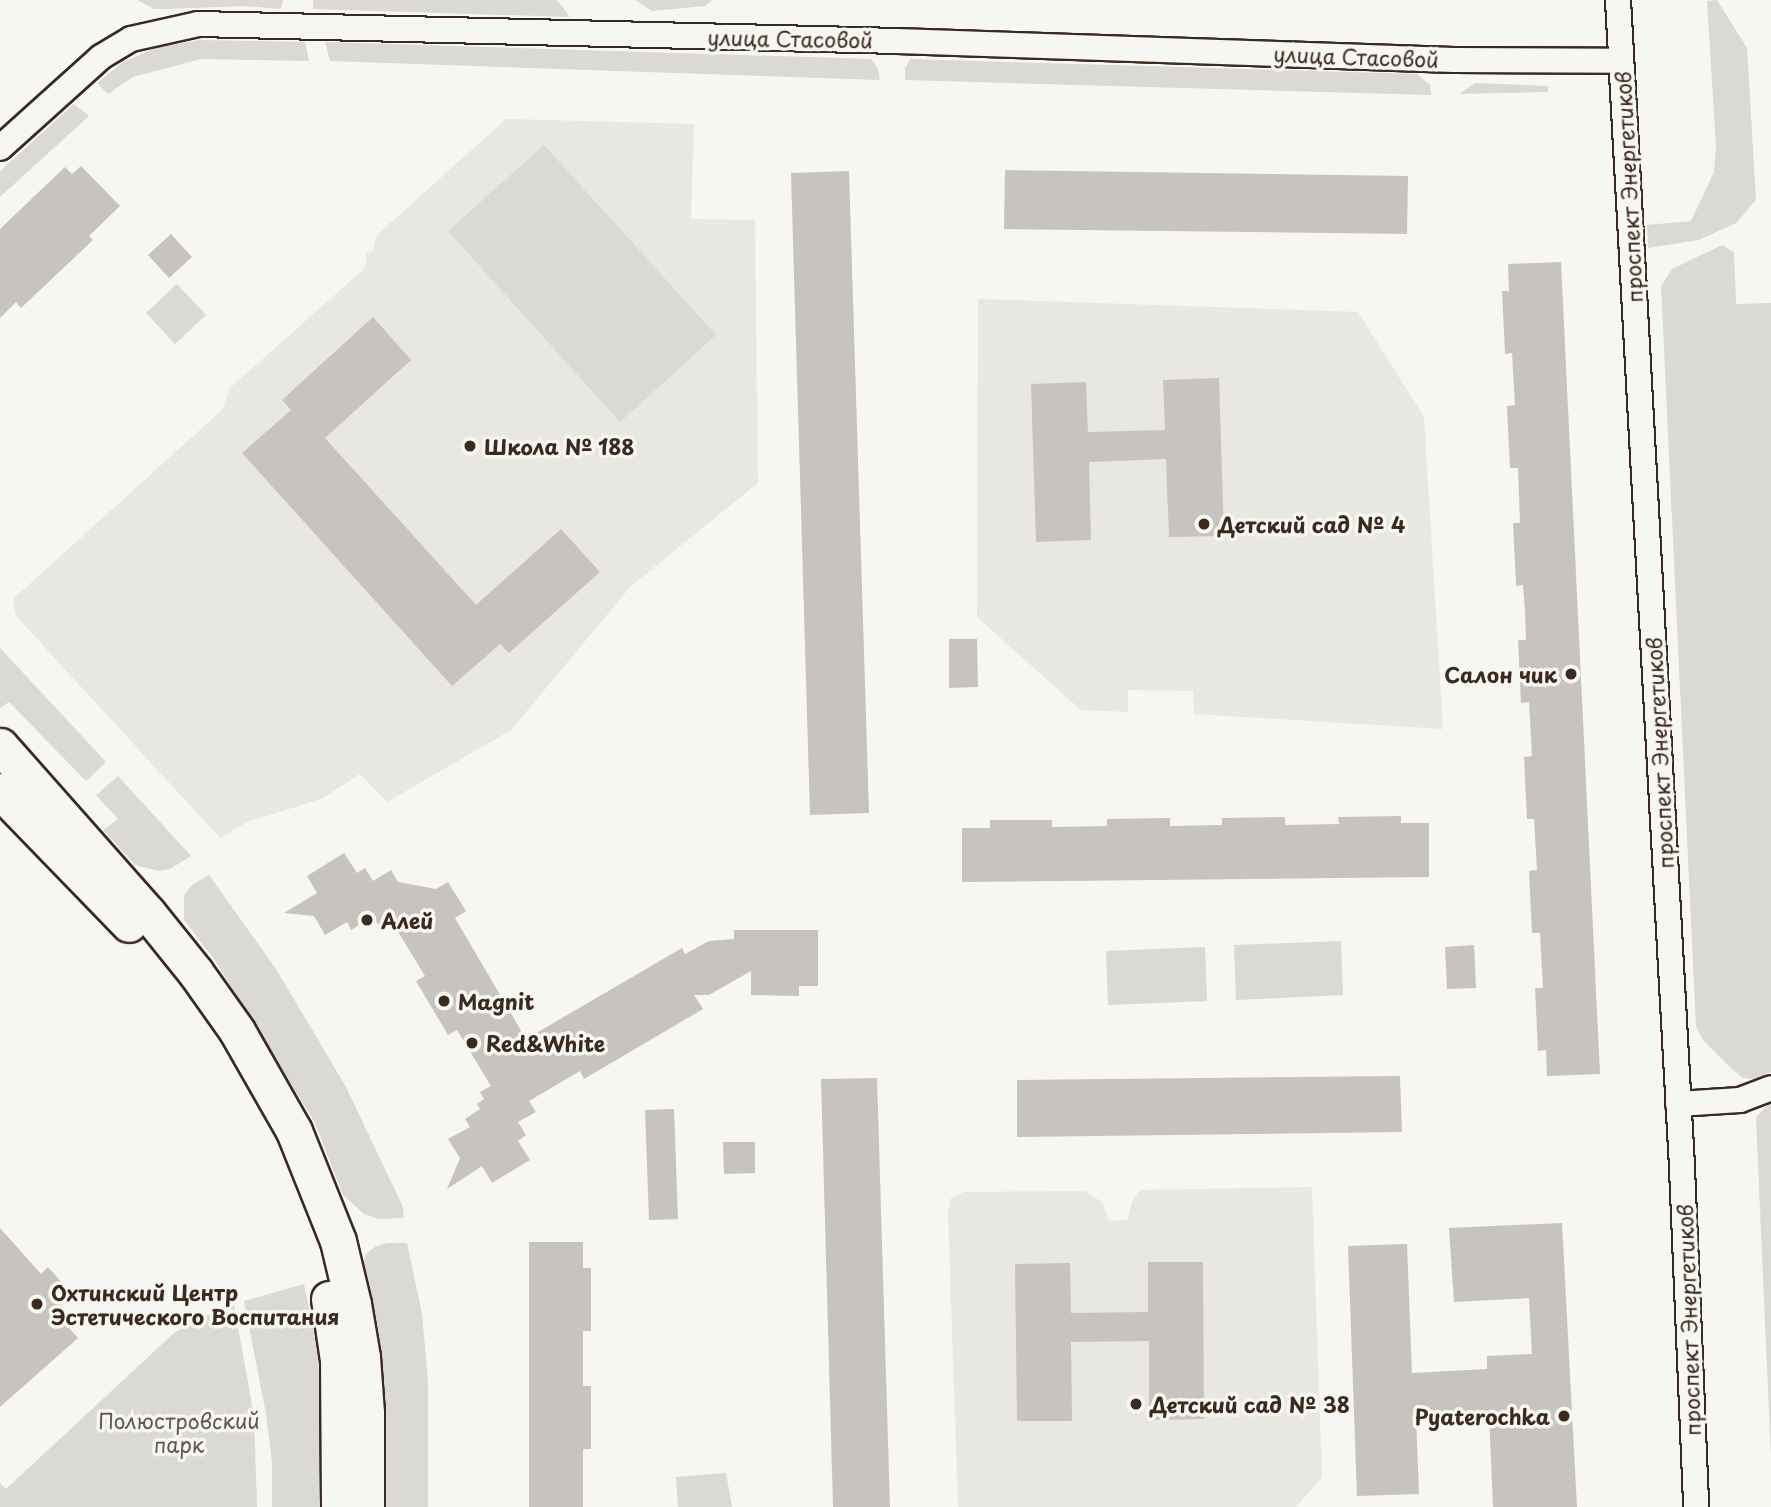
<!DOCTYPE html>
<html>
<head>
<meta charset="utf-8">
<style>
  body { margin:0 }
  #map { position:relative; width:1771px; height:1507px; overflow:hidden; background:#f6f6f2; font-family:"Playpen Sans",sans-serif }
  div>[style] { position:absolute }
  [style*='--x'] { left:calc(var(--x)*1px); top:calc(var(--y)*1px); width:calc(var(--w)*1px); rotate:calc(var(--a)*1deg) }
  .built>* { inset:0; background:#e8e7e2 }
  .green>* { inset:0; background:#dad9d3 }
  .building>* { inset:0; background:#c8c3be }
  .roads { filter:drop-shadow(2px 0 #3b2a1e) drop-shadow(-2px 0 #3b2a1e) drop-shadow(0 2px #3b2a1e) drop-shadow(0 -2px #3b2a1e) }
  .street>* { height:24px; margin:-12px; padding:0 12px; transform-origin:12px; border-radius:12px; background:#f6f6f2 }
  .secondary>* { height:35px; margin:-17.5px; padding:0 17.5px; transform-origin:17.5px; border-radius:17.5px; background:#f6f6f2 }
  .dots>* { width:19px; height:19px; translate:-50% -50%; box-sizing:border-box; border:4px solid #f6f6f2; border-radius:50% }
  span { translate:-50% -50%; white-space:nowrap; text-align:center; line-height:1.15; -webkit-text-stroke:7px #f6f6f2; paint-order:stroke }
  .street-label { font-size:21px; color:#3b2a1e }
  .poi-label { font-size:21px; color:#3b2a1e; font-weight:700 }
  .left { translate:0 -50%; text-align:left }
  .right { translate:-100% -50%; text-align:right }
  .park-label { font-size:21px; color:#63564b }
</style>
</head>
<body>
<div id="map">
  <div class="built">
    <i style="clip-path:polygon(506px 119px,694px 124px,691px 219px,755px 220px,758px 483px,631px 586px,511px 730px,387px 802px,360px 774px,321px 799px,247px 822px,220px 838px,16px 616px,13px 599px,222px 410px,230px 388px,365px 268px,367px 253px,373px 251px,377px 235px)"></i>
    <i style="clip-path:polygon(978px 299px,1358px 312px,1424px 417px,1443px 729px,1194px 714px,1193px 691px,1128px 690px,1128px 712px,1081px 710px,977px 617px)"></i>
    <i style="clip-path:polygon(1312px 1187px,1322px 1477px,1296px 1507px,958px 1507px,948px 1212px,951px 1198px,964px 1192px,1085px 1191px,1102px 1202px,1109px 1221px,1128px 1220px,1132px 1201px,1141px 1190px)"></i>
  </div>
  <div class="green">
    <i style="clip-path:polygon(137px 0,283px 0,281px 9px,245px 6px,167px 9px,154px 9px)"></i>
    <i style="clip-path:polygon(313px 0,557px 0,570px 17px,313px 9px)"></i>
    <i style="clip-path:polygon(635px 0,712px 0,705px 6px,652px 11px)"></i>
    <i style="clip-path:polygon(1717px 0,1747px 48px,1756px 200px,1736px 223px,1699px 240px,1648px 248px,1647px 225px,1691px 221px,1714px 172px,1716px 147px,1707px 1px)"></i>
    <i style="clip-path:polygon(200px 40px,305px 42px,309px 61px,201px 59px,133px 77px,108px 94px,97px 83px,123px 62px,158px 47px)"></i>
    <i style="clip-path:polygon(325px 42px,871px 59px,878px 69px,880px 80px,330px 61px)"></i>
    <i style="clip-path:polygon(910px 59px,1417px 74px,1430px 85px,1431px 95px,905px 80px,905px 68px)"></i>
    <i style="clip-path:polygon(1475px 83px,1548px 86px,1548px 92px,1459px 94px)"></i>
    <i style="clip-path:polygon(74px 104px,89px 116px,0 197px,0 171px)"></i>
    <i style="clip-path:polygon(544px 145px,716px 335px,620px 422px,448px 231px)"></i>
    <i style="clip-path:polygon(1722px 245px,1734px 252px,1736px 304px,1771px 303px,1771px 1072px,1754px 1079px,1743px 1078px,1733px 1070px,1703px 1040px,1696px 1027px,1661px 286px,1672px 269px)"></i>
    <i style="clip-path:polygon(177px 284px,206px 315px,175px 344px,146px 313px)"></i>
    <i style="clip-path:polygon(0 648px,106px 762px,86px 781px,9px 702px,0 708px)"></i>
    <i style="clip-path:polygon(118px 776px,191px 856px,170px 869px,159px 871px,135px 865px,103px 830px,118px 819px,96px 795px)"></i>
    <i style="clip-path:polygon(209px 875px,276px 969px,346px 1087px,403px 1207px,404px 1218px,379px 1219px,364px 1214px,343px 1195px,315px 1123px,216px 962px,184px 920px,184px 895px,192px 885px)"></i>
    <i style="clip-path:polygon(1341px 941px,1343px 995px,1236px 1000px,1234px 945px)"></i>
    <i style="clip-path:polygon(1205px 947px,1207px 1001px,1108px 1005px,1106px 951px)"></i>
    <i style="clip-path:polygon(1771px 1102px,1771px 1458px,1756px 1117px)"></i>
    <i style="clip-path:polygon(387px 1243px,407px 1243px,422px 1314px,428px 1382px,428px 1507px,383px 1507px,379px 1355px,362px 1267px,366px 1254px,375px 1247px)"></i>
    <i style="clip-path:polygon(304px 1284px,320px 1363px,321px 1507px,272px 1507px,272px 1462px,266px 1414px,244px 1301px)"></i>
    <i style="clip-path:polygon(234px 1305px,254px 1416px,257px 1507px,0 1507px,0 1483px,6px 1489px,174px 1333px,193px 1321px)"></i>
    <i style="clip-path:polygon(726px 1473px,732px 1507px,678px 1507px,676px 1477px)"></i>
  </div>
  <div class="building">
    <i style="clip-path:polygon(81px 166px,120px 206px,89px 236px,93px 240px,21px 308px,16px 302px,0 318px,0 229px,65px 167px,72px 174px)"></i>
    <i style="clip-path:polygon(1005px 170px,1408px 176px,1407px 234px,1004px 229px)"></i>
    <i style="clip-path:polygon(849px 171px,869px 813px,810px 815px,791px 173px)"></i>
    <i style="clip-path:polygon(171px 234px,192px 257px,169px 278px,148px 255px)"></i>
    <i style="clip-path:polygon(1561px 262px,1600px 1074px,1547px 1076px,1546px 1050px,1538px 1051px,1535px 988px,1543px 988px,1540px 933px,1532px 933px,1529px 871px,1537px 870px,1534px 819px,1527px 819px,1524px 757px,1532px 756px,1529px 702px,1521px 703px,1518px 640px,1526px 640px,1525px 612px,1523px 585px,1516px 586px,1513px 523px,1520px 523px,1518px 468px,1510px 468px,1507px 406px,1515px 405px,1512px 353px,1505px 354px,1502px 291px,1509px 291px,1508px 264px)"></i>
    <i style="clip-path:polygon(373px 317px,411px 360px,325px 438px,476px 605px,561px 529px,600px 572px,509px 653px,500px 644px,452px 686px,242px 453px,291px 410px,282px 400px)"></i>
    <i style="clip-path:polygon(1219px 378px,1224px 536px,1169px 537px,1166px 459px,1089px 462px,1091px 540px,1036px 542px,1031px 384px,1086px 382px,1088px 432px,1165px 430px,1163px 380px)"></i>
    <i style="clip-path:polygon(949px 639px,977px 639px,978px 687px,949px 688px)"></i>
    <i style="clip-path:polygon(1401px 816px,1401px 823px,1429px 823px,1429px 877px,962px 882px,962px 828px,990px 828px,990px 820px,1052px 820px,1052px 827px,1107px 826px,1107px 819px,1170px 818px,1170px 826px,1222px 825px,1222px 818px,1285px 817px,1285px 825px,1339px 824px,1338px 817px)"></i>
    <i style="clip-path:polygon(344px 853px,357px 873px,365px 868px,373px 881px,391px 870px,398px 882px,436px 889px,448px 882px,466px 911px,455px 918px,526px 1039px,682px 948px,685px 954px,709px 941px,734px 939px,734px 930px,818px 930px,818px 986px,799px 986px,799px 996px,751px 995px,751px 971px,709px 995px,694px 995px,703px 1009px,584px 1079px,580px 1071px,529px 1101px,536px 1112px,518px 1122px,526px 1135px,518px 1141px,530px 1160px,492px 1183px,482px 1166px,447px 1189px,460px 1158px,448px 1139px,470px 1127px,465px 1119px,480px 1109px,477px 1104px,484px 1099px,480px 1092px,491px 1086px,457px 1030px,448px 1035px,416px 981px,425px 976px,392px 922px,381px 929px,377px 922px,370px 926px,367px 920px,351px 930px,347px 922px,325px 935px,314px 916px,284px 913px,317px 893px,307px 876px)"></i>
    <i style="clip-path:polygon(1474px 945px,1476px 988px,1447px 989px,1445px 947px)"></i>
    <i style="clip-path:polygon(1400px 1076px,1402px 1132px,1017px 1137px,1017px 1080px)"></i>
    <i style="clip-path:polygon(877px 1078px,890px 1507px,833px 1507px,821px 1079px)"></i>
    <i style="clip-path:polygon(674px 1109px,678px 1219px,649px 1220px,645px 1110px)"></i>
    <i style="clip-path:polygon(723px 1142px,755px 1142px,755px 1173px,724px 1174px)"></i>
    <i style="clip-path:polygon(1562px 1223px,1577px 1507px,1493px 1507px,1489px 1414px,1416px 1417px,1419px 1494px,1357px 1496px,1348px 1246px,1407px 1244px,1412px 1373px,1487px 1369px,1487px 1356px,1532px 1354px,1529px 1298px,1454px 1302px,1449px 1228px)"></i>
    <i style="clip-path:polygon(0 1228px,41px 1274px,48px 1267px,73px 1295px,54px 1312px,78px 1338px,0 1407px)"></i>
    <i style="clip-path:polygon(529px 1242px,583px 1242px,583px 1268px,591px 1268px,591px 1331px,583px 1331px,583px 1386px,591px 1386px,591px 1449px,583px 1449px,583px 1507px,529px 1507px)"></i>
    <i style="clip-path:polygon(1148px 1262px,1203px 1262px,1204px 1419px,1149px 1420px,1149px 1341px,1071px 1342px,1072px 1421px,1017px 1421px,1015px 1264px,1070px 1263px,1071px 1313px,1148px 1312px)"></i>
  </div>
  <div class="roads">
    <div class="street">
      <i style="--x:1618;--y:0;--w:1170;--a:86.86"></i>
      <i style="--x:1682;--y:1168;--w:339;--a:87.6"></i>
      <i style="--x:0;--y:148;--w:136;--a:-42"></i>
      <i style="--x:101;--y:57;--w:35;--a:-31"></i>
      <i style="--x:131;--y:39;--w:69;--a:-12.6"></i>
      <i style="--x:198;--y:24;--w:699;--a:1.39"></i>
      <i style="--x:897;--y:41;--w:557;--a:1.95"></i>
      <i style="--x:1454;--y:60;--w:167;--a:0.3"></i>
      <i style="--x:1678;--y:1104;--w:62;--a:-3.7"></i>
      <i style="--x:1740;--y:1100;--w:33;--a:-21"></i>
    </div>
    <div class="secondary">
      <i style="--x:0;--y:746;--w:222;--a:48.5"></i>
      <i style="--x:147;--y:912;--w:78;--a:51.2"></i>
      <i style="--x:196;--y:973;--w:71;--a:54.7"></i>
      <i style="--x:237;--y:1031;--w:115;--a:60.3"></i>
      <i style="--x:294;--y:1131;--w:118;--a:68.2"></i>
      <i style="--x:338;--y:1241;--w:65;--a:76.6"></i>
      <i style="--x:353;--y:1304;--w:54;--a:80.4"></i>
      <i style="--x:362;--y:1357;--w:56;--a:85.9"></i>
      <i style="--x:366;--y:1413;--w:94;--a:90"></i>
      <i style="--x:0;--y:791;--w:185;--a:45.9"></i>
      <i style="--x:329;--y:1299;--w:62;--a:81.6"></i>
      <i style="--x:338;--y:1360;--w:147;--a:89.6"></i>
    </div>
  </div>
  <div class="dots">
    <i style="left:470px;top:446px;background:#3b2a1e"></i>
    <i style="left:1204px;top:524px;background:#3b2a1e"></i>
    <i style="left:1571px;top:674px;background:#3b2a1e"></i>
    <i style="left:367px;top:920px;background:#3b2a1e"></i>
    <i style="left:444px;top:1001px;background:#3b2a1e"></i>
    <i style="left:472px;top:1043px;background:#3b2a1e"></i>
    <i style="left:37px;top:1304px;background:#3b2a1e"></i>
    <i style="left:1136px;top:1404px;background:#3b2a1e"></i>
    <i style="left:1564px;top:1416px;background:#3b2a1e"></i>
  </div>
  <div class="street-label">
    <span style="left:790px;top:38px;rotate:1deg">улица Стасовой</span>
    <span style="left:1356px;top:56px;rotate:2deg">улица Стасовой</span>
    <span style="left:1628px;top:187px;rotate:-93deg">проспект Энергетиков</span>
    <span style="left:1659px;top:753px;rotate:-93deg">проспект Энергетиков</span>
    <span style="left:1688px;top:1320px;rotate:-92deg">проспект Энергетиков</span>
  </div>
  <div class="poi-label">
    <span class="left" style="left:484px;top:446px">Школа № 188</span>
    <span class="left" style="left:1218px;top:524px">Детский сад № 4</span>
    <span class="right" style="left:1557px;top:674px">Салон чик</span>
    <span class="left" style="left:381px;top:920px">Алей</span>
    <span class="left" style="left:458px;top:1001px">Magnit</span>
    <span class="left" style="left:486px;top:1043px">Red&amp;White</span>
    <span class="left" style="left:51px;top:1304px">Охтинский Центр<br>Эстетического Воспитания</span>
    <span class="left" style="left:1150px;top:1404px">Детский сад № 38</span>
    <span class="right" style="left:1550px;top:1416px">Pyaterochka</span>
  </div>
  <div class="park-label">
    <span style="left:179px;top:1432px">Полюстровский<br>парк</span>
  </div>
</div>
</body>
</html>
